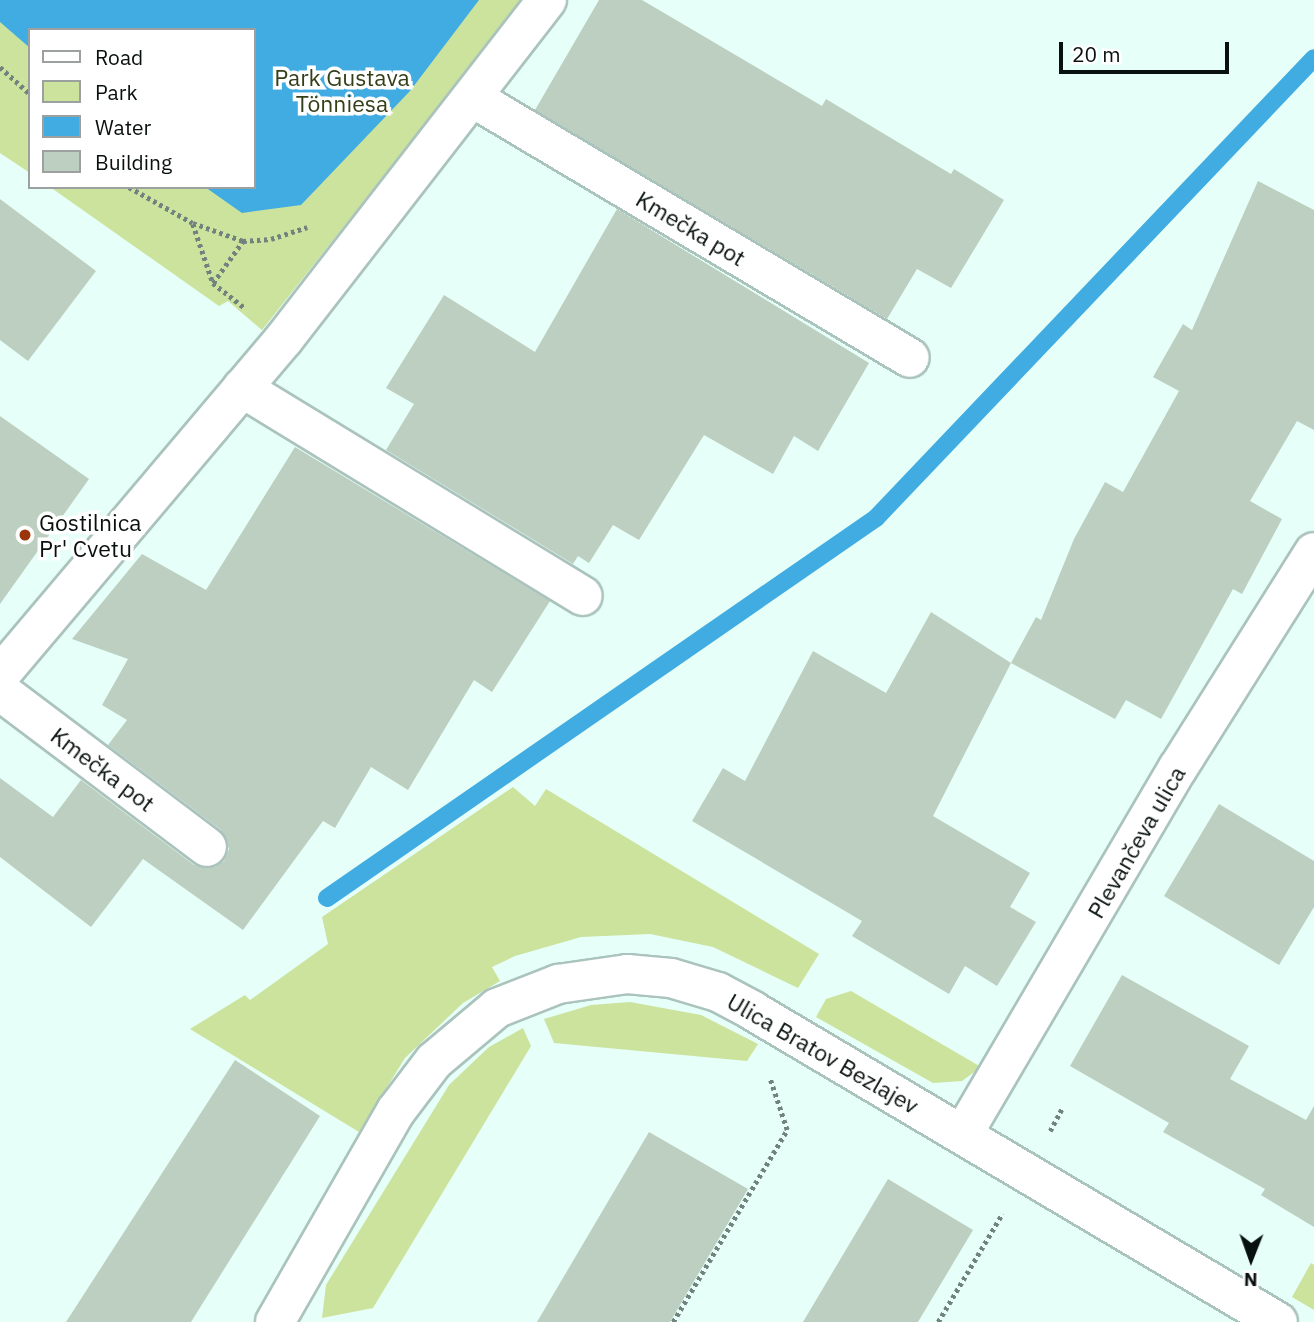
<!DOCTYPE html>
<html>
<head>
<meta charset="utf-8">
<style>
  body { margin:0 }
  #map { position:relative; width:1314px; height:1322px; overflow:hidden; background:#e6fff8; font-family:"IBM Plex Sans",sans-serif }
  div>[style] { position:absolute }
  [style*='--x'] { left:calc(var(--x)*1px); top:calc(var(--y)*1px); width:calc(var(--w)*1px); rotate:calc(var(--a)*1deg) }
  .green>* { inset:0; background:#cce39d }
  .water>* { inset:0; background:#40ace2 }
  .stream>* { height:18px; margin:-9px; padding:0 9px; transform-origin:9px; border-radius:9px; background:#40ace2 }
  .building>* { inset:0; background:#bdcfc0 }
  .path>* { height:4.5px; margin-top:-2.25px; transform-origin:0; background:repeating-linear-gradient(90deg,#72827e 0 3.5px,transparent 0 7px) }
  .roads { filter:drop-shadow(2px 0 #abc3bd) drop-shadow(-2px 0 #abc3bd) drop-shadow(0 2px #abc3bd) drop-shadow(0 -2px #abc3bd) }
  .minor>* { height:38px; margin:-19px; padding:0 19px; transform-origin:19px; border-radius:19px; background:#fff }
  .dots>* { width:19px; height:19px; translate:-50% -50%; box-sizing:border-box; border:4px solid #fff; border-radius:50% }
  span { translate:-50% -50%; white-space:nowrap; text-align:center; line-height:1.15; -webkit-text-stroke:7px #fff; paint-order:stroke }
  .park-label { font-size:23px; color:#343f18 }
  .street-label { font-size:23px; color:#08110f }
  .poi-label { font-size:23px; color:#08110f }
  .left { translate:0 -50%; text-align:left }
  .legend { position:absolute; left:28px; top:28px; width:228px; height:161px; box-sizing:border-box; background:#fff; border:2px solid #9ca09f; margin:0; padding:9px 12px; list-style:none; font-size:21px; color:#08110f }
  .legend li { display:flex; align-items:center; gap:14px; height:35px }
  .legend b { width:35px; border:2px solid #9ca09f }
  .north { position:absolute; left:1216px; top:1224px; width:70px; height:70px; -webkit-text-stroke:5px #fff; paint-order:stroke; rotate:181deg; font-size:19px; font-weight:700; line-height:28px; text-align:center; color:#08110f }
  .north::after { content:''; display:block; margin:auto; width:24px; height:32px; background:#08110f; clip-path:polygon(50% 0,100% 100%,50% 72%,0 100%) }
  .scale { position:absolute; left:1059px; top:42px; width:170px; height:32px; box-sizing:border-box; border:4px solid #08110f; border-top:0; padding-left:9px; font-size:21px; line-height:24px; white-space:nowrap; color:#08110f; -webkit-text-stroke:5px #fff; paint-order:stroke }
</style>
</head>
<body>
<div id="map">
  <div class="green">
    <i style="clip-path:polygon(0 0,523px 0,262px 330px,228px 301px,219px 306px,50px 187px,254px 187px,254px 30px,30px 30px,30px 173px,0 153px)"></i>
    <i style="clip-path:polygon(513px 787px,535px 806px,546px 789px,819px 954px,798px 988px,713px 947px,650px 934px,581px 937px,515px 956px,492px 967px,500px 981px,463px 1003px,405px 1058px,359px 1132px,190px 1029px,245px 995px,250px 1000px,328px 944px,322px 917px)"></i>
    <i style="clip-path:polygon(851px 991px,981px 1067px,962px 1081px,933px 1083px,816px 1017px,826px 999px)"></i>
    <i style="clip-path:polygon(630px 1002px,701px 1015px,758px 1044px,747px 1061px,554px 1043px,544px 1019px,591px 1005px)"></i>
    <i style="clip-path:polygon(523px 1028px,531px 1046px,373px 1308px,322px 1318px,326px 1285px,449px 1085px,489px 1047px)"></i>
    <i style="clip-path:polygon(1311px 1263px,1314px 1265px,1314px 1310px,1292px 1297px)"></i>
  </div>
  <div class="water">
    <i style="clip-path:polygon(0 0,479px 0,410px 91px,301px 205px,242px 213px,205px 187px,254px 187px,254px 30px,30px 30px,30px 48px,0 22px)"></i>
  </div>
  <div class="stream">
    <i style="--x:327;--y:898;--w:668;--a:-34.69"></i>
    <i style="--x:876;--y:518;--w:635;--a:-46.4"></i>
  </div>
  <div class="building">
    <i style="clip-path:polygon(599px 0,642px 0,822px 106px,826px 99px,951px 174px,954px 169px,1004px 200px,951px 288px,917px 269px,887px 319px,535px 110px)"></i>
    <i style="clip-path:polygon(1258px 181px,1314px 210px,1314px 430px,1297px 421px,1250px 501px,1282px 519px,1242px 594px,1233px 589px,1161px 719px,1126px 700px,1115px 719px,1011px 663px,1036px 617px,1041px 620px,1074px 539px,1105px 482px,1123px 492px,1179px 391px,1153px 377px,1183px 324px,1192px 330px)"></i>
    <i style="clip-path:polygon(0 199px,96px 271px,28px 361px,0 340px)"></i>
    <i style="clip-path:polygon(617px 209px,869px 363px,818px 451px,794px 436px,773px 474px,704px 435px,639px 540px,613px 525px,589px 563px,578px 556px,573px 564px,386px 450px,414px 404px,386px 388px,444px 295px,535px 352px)"></i>
    <i style="clip-path:polygon(0 416px,89px 479px,0 604px)"></i>
    <i style="clip-path:polygon(295px 447px,550px 601px,492px 692px,474px 680px,408px 790px,371px 767px,335px 828px,323px 821px,243px 930px,143px 859px,91px 927px,0 857px,0 778px,53px 817px,81px 780px,194px 865px,215px 867px,224px 861px,229px 849px,221px 830px,108px 745px,127px 720px,102px 705px,128px 659px,72px 639px,142px 554px,206px 590px)"></i>
    <i style="clip-path:polygon(931px 612px,1011px 663px,933px 816px,1030px 873px,1010px 907px,1036px 922px,997px 986px,965px 966px,949px 994px,852px 936px,862px 921px,692px 821px,723px 768px,745px 781px,813px 651px,886px 693px)"></i>
    <i style="clip-path:polygon(1219px 804px,1314px 861px,1314px 907px,1279px 965px,1164px 896px)"></i>
    <i style="clip-path:polygon(1122px 975px,1249px 1046px,1230px 1079px,1306px 1120px,1314px 1106px,1314px 1227px,1261px 1195px,1265px 1189px,1163px 1132px,1169px 1123px,1070px 1066px)"></i>
    <i style="clip-path:polygon(235px 1060px,320px 1116px,191px 1322px,66px 1322px)"></i>
    <i style="clip-path:polygon(649px 1132px,748px 1189px,670px 1322px,537px 1322px)"></i>
    <i style="clip-path:polygon(888px 1179px,973px 1230px,918px 1322px,803px 1322px)"></i>
  </div>
  <div class="path">
    <i style="--x:0;--y:67;--w:40;--a:42"></i>
    <i style="--x:129;--y:187;--w:73;--a:29.4"></i>
    <i style="--x:193;--y:223;--w:53;--a:19.8"></i>
    <i style="--x:243;--y:241;--w:28;--a:-4"></i>
    <i style="--x:271;--y:239;--w:38;--a:-18"></i>
    <i style="--x:193;--y:224;--w:62;--a:71.3"></i>
    <i style="--x:213;--y:283;--w:41;--a:38"></i>
    <i style="--x:213;--y:283;--w:52;--a:-54.5"></i>
    <i style="--x:1050;--y:1131;--w:27;--a:-62"></i>
    <i style="--x:673;--y:1322;--w:223;--a:-59.3"></i>
    <i style="--x:787;--y:1130;--w:54;--a:-108.4"></i>
    <i style="--x:938;--y:1322;--w:126;--a:-59.3"></i>
  </div>
  <div class="roads">
    <div class="minor">
      <i style="--x:473;--y:98;--w:508;--a:30.75"></i>
      <i style="--x:242;--y:388;--w:399;--a:31.4"></i>
      <i style="--x:0;--y:675;--w:440;--a:-49.8"></i>
      <i style="--x:284;--y:339;--w:429;--a:-52.2"></i>
      <i style="--x:0;--y:691;--w:259;--a:37"></i>
      <i style="--x:963;--y:1134;--w:424;--a:-59.6"></i>
      <i style="--x:1178;--y:768;--w:255;--a:-57.8"></i>
      <i style="--x:275;--y:1322;--w:243;--a:-60.2"></i>
      <i style="--x:396;--y:1111;--w:63;--a:-52.8"></i>
      <i style="--x:434;--y:1061;--w:82;--a:-40.1"></i>
      <i style="--x:497;--y:1008;--w:66;--a:-21.5"></i>
      <i style="--x:558;--y:984;--w:70;--a:-8.2"></i>
      <i style="--x:627;--y:974;--w:44;--a:5.2"></i>
      <i style="--x:671;--y:978;--w:49;--a:16.6"></i>
      <i style="--x:718;--y:992;--w:40;--a:28"></i>
      <i style="--x:753;--y:1011;--w:610;--a:30.64"></i>
    </div>
  </div>
  <div class="dots">
    <i style="left:25px;top:535px;background:#9a3508"></i>
  </div>
  <div class="park-label">
    <span style="left:342px;top:90px">Park Gustava<br>Tönniesa</span>
  </div>
  <div class="street-label">
    <span style="left:691px;top:228px;rotate:31deg">Kmečka pot</span>
    <span style="left:103px;top:769px;rotate:37deg">Kmečka pot</span>
    <span style="left:1136px;top:842px;rotate:-60deg">Plevančeva ulica</span>
    <span style="left:823px;top:1053px;rotate:30deg">Ulica Bratov Bezlajev</span>
  </div>
  <div class="poi-label">
    <span class="left" style="left:39px;top:535px">Gostilnica<br>Pr' Cvetu</span>
  </div>
  <ul class="legend">
  <li><b style="height:9px;background:#fff"></b>Road</li>
  <li><b style="height:19px;background:#cce39d"></b>Park</li>
  <li><b style="height:19px;background:#40ace2"></b>Water</li>
  <li><b style="height:19px;background:#bdcfc0"></b>Building</li>
  </ul>
  <div class="north">N</div>
  <div class="scale">20 m</div>
</div>
</body>
</html>
